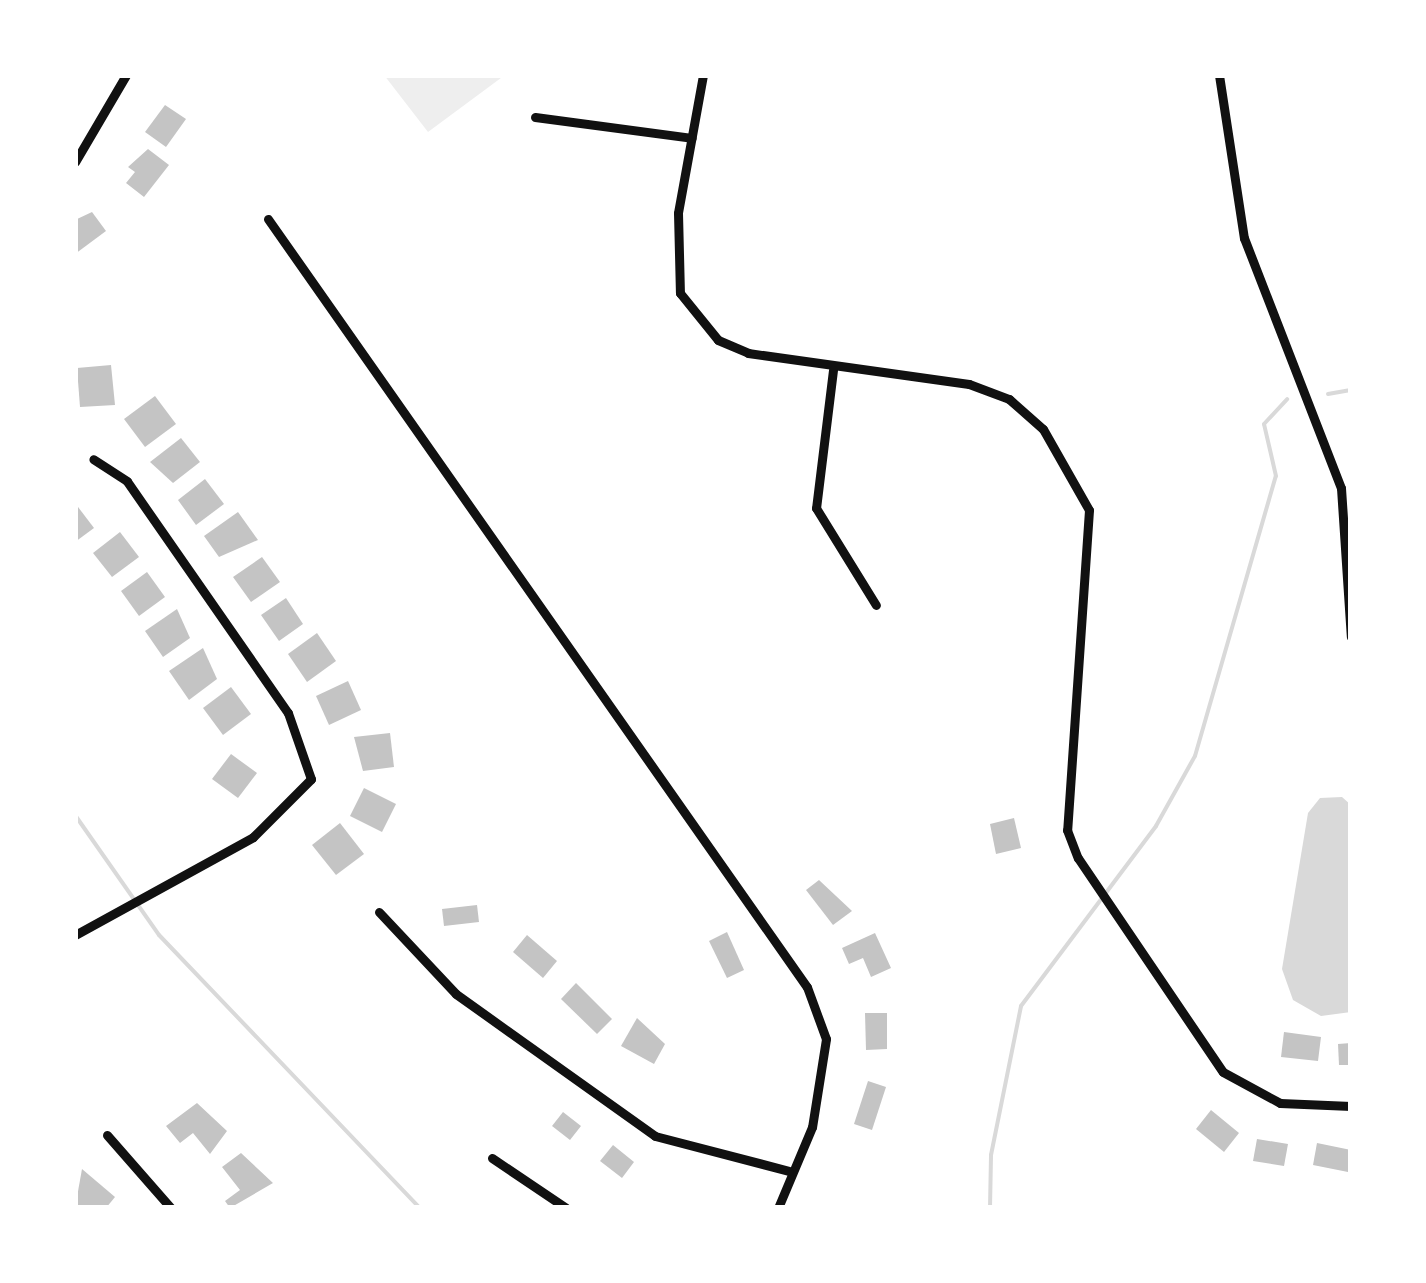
<!DOCTYPE html>
<html>
<head>
<meta charset="utf-8">
<style>
  body { margin:0 }
  #map { position:relative; width:1426px; height:1283px; overflow:hidden; background:#fff; font-family:"Exo 2",sans-serif }
  div>[style] { position:absolute }
  [style*='--x'] { left:calc(var(--x)*1px); top:calc(var(--y)*1px); width:calc(var(--w)*1px); rotate:calc(var(--a)*1deg) }
  .green>* { inset:0; background:#eee }
  .water>* { inset:0; background:#d9d9d9 }
  .stream>* { height:4px; margin:-2px; padding:0 2px; transform-origin:2px; border-radius:2px; background:#d9d9d9 }
  .building>* { inset:0; background:#c4c4c4 }
  .minor>* { height:9px; margin:-4.5px; padding:0 4.5px; transform-origin:4.5px; border-radius:4.5px; background:#111 }
  span { translate:-50% -50%; white-space:nowrap; text-align:center; line-height:1.15; -webkit-text-stroke:8px #fff; paint-order:stroke }
  .frame { position:absolute; inset:0; border:78px solid #fff; pointer-events:none }
</style>
</head>
<body>
<div id="map">
  <div class="green">
    <i style="clip-path:polygon(384px 75px,505px 75px,428px 132px)"></i>
  </div>
  <div class="water">
    <i style="clip-path:polygon(1342px 797px,1351px 805px,1351px 1012px,1321px 1016px,1293px 1000px,1282px 969px,1308px 813px,1320px 798px)"></i>
  </div>
  <div class="stream">
    <i style="--x:1328;--y:394;--w:23;--a:-10"></i>
    <i style="--x:75;--y:815;--w:146;--a:55"></i>
    <i style="--x:159;--y:935;--w:378;--a:46.3"></i>
    <i style="--x:990;--y:1208;--w:53;--a:-88.9"></i>
    <i style="--x:991;--y:1155;--w:152;--a:-78.6"></i>
    <i style="--x:1021;--y:1006;--w:225;--a:-53.1"></i>
    <i style="--x:1156;--y:826;--w:80;--a:-60.9"></i>
    <i style="--x:1195;--y:756;--w:291;--a:-73.9"></i>
    <i style="--x:1276;--y:476;--w:53;--a:-103"></i>
    <i style="--x:1264;--y:424;--w:34;--a:-47"></i>
  </div>
  <div class="building">
    <i style="clip-path:polygon(165px 105px,186px 119px,166px 147px,145px 132px)"></i>
    <i style="clip-path:polygon(148px 149px,169px 165px,144px 197px,126px 183px,135px 172px,128px 167px)"></i>
    <i style="clip-path:polygon(92px 212px,106px 231px,75px 254px,75px 220px)"></i>
    <i style="clip-path:polygon(111px 365px,115px 405px,80px 407px,77px 368px)"></i>
    <i style="clip-path:polygon(155px 396px,176px 424px,145px 447px,124px 419px)"></i>
    <i style="clip-path:polygon(181px 438px,200px 462px,173px 483px,150px 462px)"></i>
    <i style="clip-path:polygon(205px 479px,224px 504px,196px 525px,178px 500px)"></i>
    <i style="clip-path:polygon(75px 503px,94px 528px,75px 542px)"></i>
    <i style="clip-path:polygon(238px 512px,258px 540px,219px 557px,204px 536px)"></i>
    <i style="clip-path:polygon(120px 532px,139px 557px,112px 577px,93px 553px)"></i>
    <i style="clip-path:polygon(262px 557px,280px 582px,251px 602px,233px 577px)"></i>
    <i style="clip-path:polygon(147px 572px,165px 597px,139px 616px,121px 591px)"></i>
    <i style="clip-path:polygon(286px 598px,303px 624px,279px 641px,261px 615px)"></i>
    <i style="clip-path:polygon(177px 609px,190px 638px,163px 657px,145px 631px)"></i>
    <i style="clip-path:polygon(317px 633px,336px 661px,307px 682px,288px 654px)"></i>
    <i style="clip-path:polygon(203px 648px,217px 679px,189px 700px,169px 671px)"></i>
    <i style="clip-path:polygon(348px 681px,361px 710px,329px 725px,316px 696px)"></i>
    <i style="clip-path:polygon(231px 687px,251px 714px,223px 735px,203px 708px)"></i>
    <i style="clip-path:polygon(390px 733px,394px 767px,363px 771px,354px 737px)"></i>
    <i style="clip-path:polygon(231px 754px,257px 773px,238px 798px,212px 779px)"></i>
    <i style="clip-path:polygon(364px 788px,396px 804px,382px 832px,350px 816px)"></i>
    <i style="clip-path:polygon(1014px 818px,1021px 848px,996px 854px,990px 824px)"></i>
    <i style="clip-path:polygon(340px 823px,364px 854px,336px 875px,312px 845px)"></i>
    <i style="clip-path:polygon(819px 880px,852px 911px,833px 925px,806px 890px)"></i>
    <i style="clip-path:polygon(477px 905px,479px 922px,444px 926px,442px 909px)"></i>
    <i style="clip-path:polygon(727px 932px,744px 970px,727px 978px,709px 941px)"></i>
    <i style="clip-path:polygon(875px 933px,891px 968px,871px 977px,863px 958px,849px 964px,842px 948px)"></i>
    <i style="clip-path:polygon(527px 935px,557px 961px,543px 978px,513px 952px)"></i>
    <i style="clip-path:polygon(576px 983px,612px 1019px,597px 1034px,561px 999px)"></i>
    <i style="clip-path:polygon(865px 1013px,887px 1013px,887px 1049px,866px 1050px)"></i>
    <i style="clip-path:polygon(637px 1018px,665px 1044px,654px 1064px,621px 1046px)"></i>
    <i style="clip-path:polygon(1284px 1032px,1321px 1037px,1318px 1061px,1281px 1057px)"></i>
    <i style="clip-path:polygon(1351px 1043px,1351px 1065px,1339px 1065px,1338px 1044px)"></i>
    <i style="clip-path:polygon(868px 1081px,886px 1087px,872px 1130px,854px 1124px)"></i>
    <i style="clip-path:polygon(197px 1103px,227px 1131px,210px 1154px,193px 1133px,180px 1143px,166px 1126px)"></i>
    <i style="clip-path:polygon(1211px 1110px,1239px 1133px,1224px 1152px,1196px 1129px)"></i>
    <i style="clip-path:polygon(563px 1112px,581px 1126px,570px 1140px,552px 1126px)"></i>
    <i style="clip-path:polygon(1257px 1139px,1288px 1144px,1284px 1166px,1253px 1161px)"></i>
    <i style="clip-path:polygon(1317px 1143px,1351px 1150px,1348px 1172px,1313px 1165px)"></i>
    <i style="clip-path:polygon(613px 1145px,634px 1162px,622px 1178px,600px 1161px)"></i>
    <i style="clip-path:polygon(241px 1153px,273px 1183px,230px 1208px,225px 1201px,240px 1190px,222px 1167px)"></i>
    <i style="clip-path:polygon(82px 1169px,115px 1197px,106px 1208px,75px 1208px)"></i>
  </div>
  <div class="minor">
    <i style="--x:703;--y:75;--w:140;--a:100.3"></i>
    <i style="--x:678;--y:213;--w:80;--a:88.6"></i>
    <i style="--x:680;--y:293;--w:60;--a:51"></i>
    <i style="--x:718;--y:340;--w:33;--a:23"></i>
    <i style="--x:748;--y:353;--w:223;--a:8"></i>
    <i style="--x:969;--y:384;--w:43;--a:20.6"></i>
    <i style="--x:1009;--y:399;--w:45;--a:41.4"></i>
    <i style="--x:1043;--y:429;--w:93;--a:60.4"></i>
    <i style="--x:1089;--y:510;--w:321;--a:93.9"></i>
    <i style="--x:1067;--y:830;--w:30;--a:69"></i>
    <i style="--x:1078;--y:858;--w:258;--a:55.9"></i>
    <i style="--x:1223;--y:1072;--w:65;--a:28.5"></i>
    <i style="--x:1280;--y:1103;--w:71;--a:2.4"></i>
    <i style="--x:1219;--y:75;--w:165;--a:81.3"></i>
    <i style="--x:1244;--y:238;--w:268;--a:68.8"></i>
    <i style="--x:1341;--y:488;--w:149;--a:86.2"></i>
    <i style="--x:535;--y:117;--w:158;--a:7.6"></i>
    <i style="--x:75;--y:162;--w:101;--a:-59.6"></i>
    <i style="--x:268;--y:219;--w:938;--a:54.94"></i>
    <i style="--x:807;--y:987;--w:55;--a:69.9"></i>
    <i style="--x:826;--y:1039;--w:89;--a:99"></i>
    <i style="--x:812;--y:1127;--w:88;--a:112.8"></i>
    <i style="--x:833;--y:370;--w:139;--a:97"></i>
    <i style="--x:816;--y:508;--w:114;--a:58.3"></i>
    <i style="--x:379;--y:912;--w:112;--a:46.8"></i>
    <i style="--x:456;--y:994;--w:244;--a:35.5"></i>
    <i style="--x:655;--y:1136;--w:138;--a:14.6"></i>
    <i style="--x:75;--y:935;--w:203;--a:-28.8"></i>
    <i style="--x:253;--y:837;--w:82;--a:-45"></i>
    <i style="--x:311;--y:779;--w:70;--a:-109.2"></i>
    <i style="--x:288;--y:713;--w:282;--a:-124.8"></i>
    <i style="--x:127;--y:481;--w:40;--a:-147.1"></i>
    <i style="--x:107;--y:1135;--w:97;--a:48.8"></i>
    <i style="--x:492;--y:1158;--w:89;--a:34"></i>
  </div>
  <div class="frame"></div>
</div>
</body>
</html>
